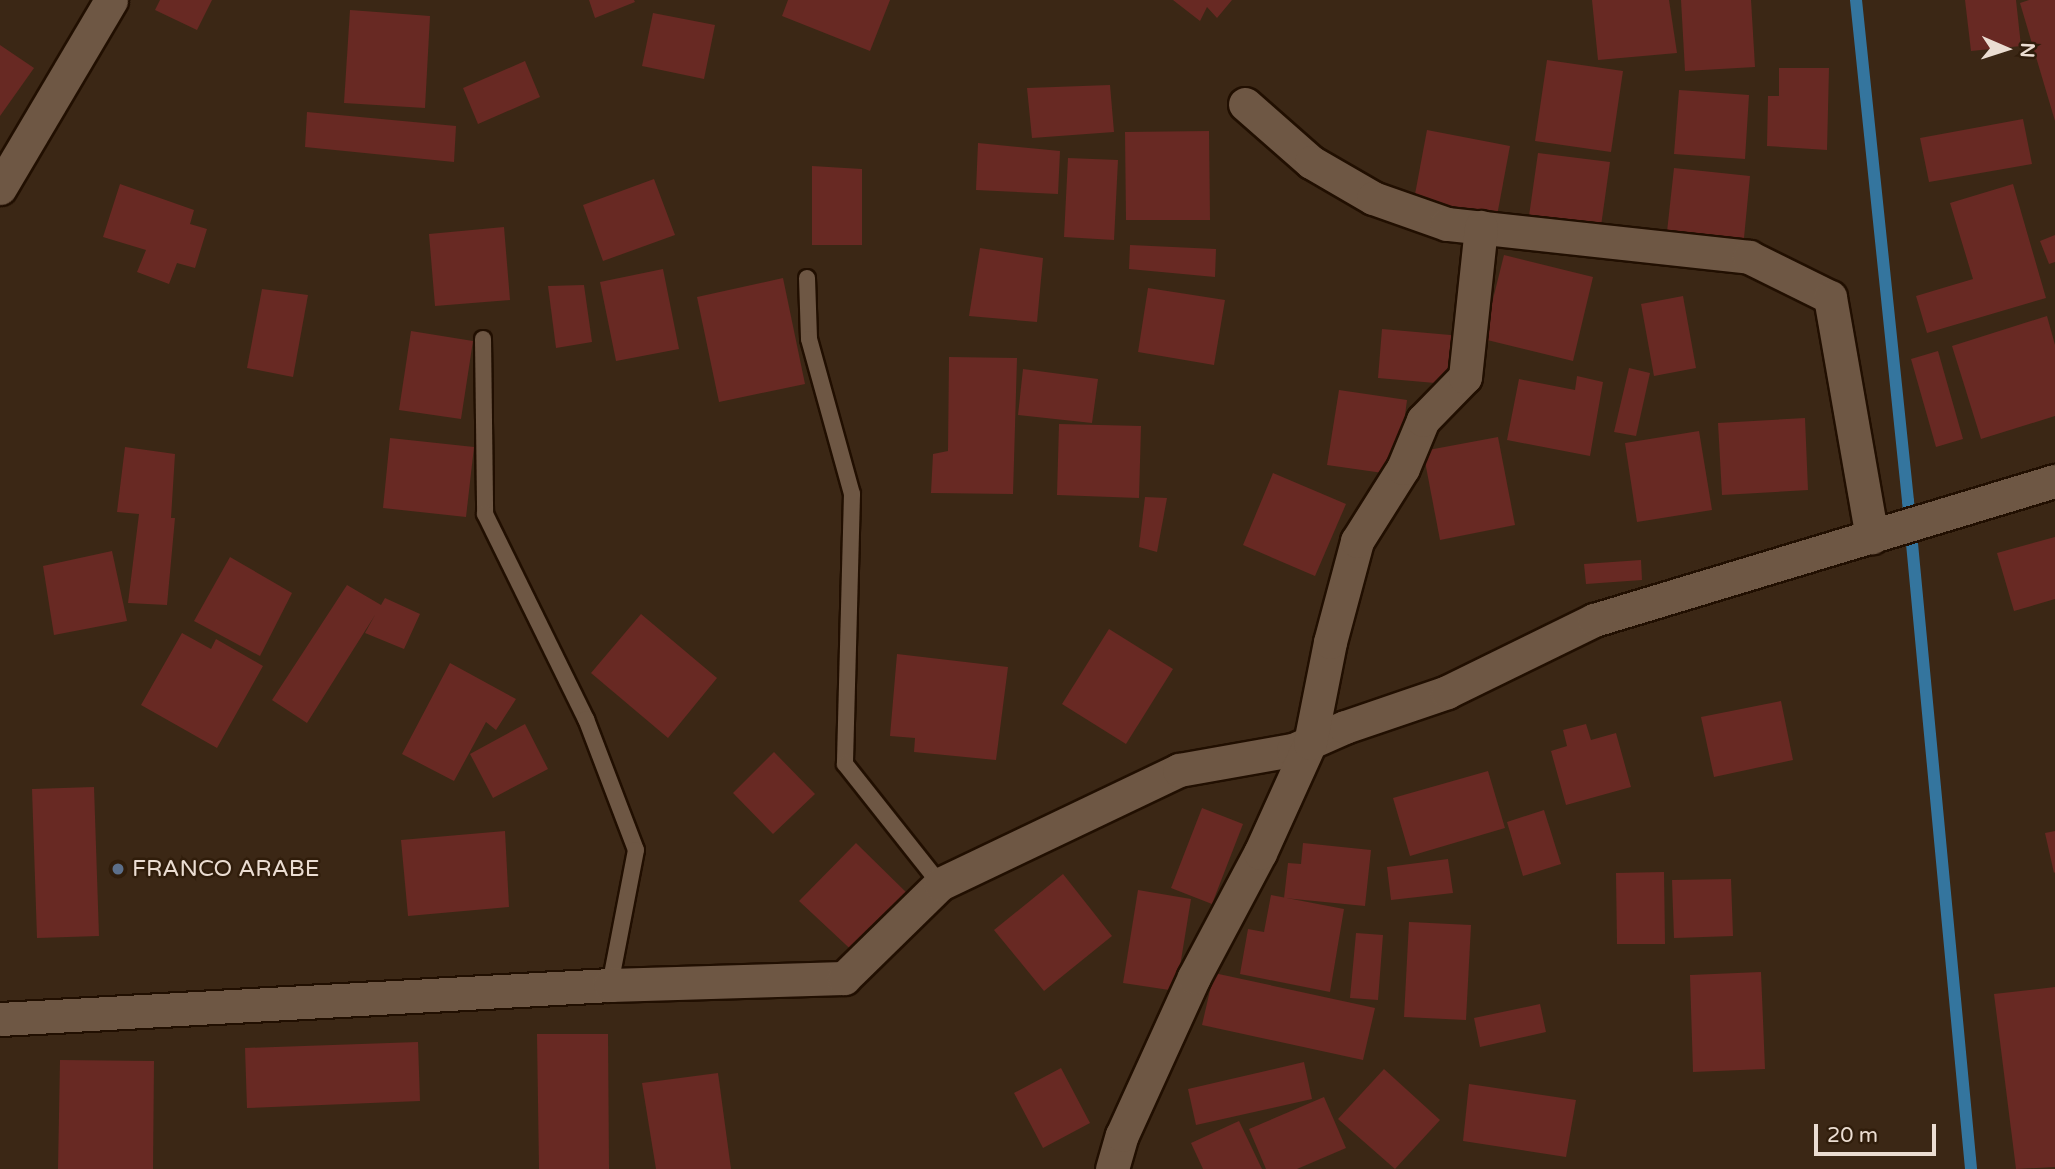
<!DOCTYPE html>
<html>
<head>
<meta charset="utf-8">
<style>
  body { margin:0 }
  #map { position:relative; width:2055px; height:1169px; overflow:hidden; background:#3b2715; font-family:"Varela Round",sans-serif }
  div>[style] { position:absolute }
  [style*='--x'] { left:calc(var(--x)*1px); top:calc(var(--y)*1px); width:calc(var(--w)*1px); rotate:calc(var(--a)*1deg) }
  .stream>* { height:12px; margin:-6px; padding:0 6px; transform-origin:6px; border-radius:6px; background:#34759e }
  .building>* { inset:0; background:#682923 }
  .roads { filter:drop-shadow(2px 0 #210f01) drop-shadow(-2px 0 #210f01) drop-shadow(0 2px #210f01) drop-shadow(0 -2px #210f01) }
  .service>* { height:16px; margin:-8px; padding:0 8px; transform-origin:8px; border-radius:8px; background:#6e5744 }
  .minor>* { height:33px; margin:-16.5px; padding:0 16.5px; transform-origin:16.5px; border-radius:16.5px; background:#6e5744 }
  .dots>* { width:19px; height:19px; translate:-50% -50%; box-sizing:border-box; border:4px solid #301d0b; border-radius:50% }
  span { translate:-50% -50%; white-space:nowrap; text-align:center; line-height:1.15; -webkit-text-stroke:5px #301d0b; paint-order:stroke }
  .poi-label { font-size:23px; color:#ebddd2 }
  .left { translate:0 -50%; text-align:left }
  .north { position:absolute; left:1971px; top:14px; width:70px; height:70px; -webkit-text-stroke:5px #301d0b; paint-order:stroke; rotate:93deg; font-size:19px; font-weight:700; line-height:28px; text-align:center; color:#ebddd2 }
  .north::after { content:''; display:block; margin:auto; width:24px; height:32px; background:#ebddd2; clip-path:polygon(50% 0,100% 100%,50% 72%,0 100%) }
  .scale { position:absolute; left:1814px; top:1124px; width:122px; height:32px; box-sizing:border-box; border:4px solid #ebddd2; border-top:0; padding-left:9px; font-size:21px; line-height:24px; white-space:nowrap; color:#ebddd2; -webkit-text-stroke:5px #301d0b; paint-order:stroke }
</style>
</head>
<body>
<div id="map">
  <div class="stream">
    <i style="--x:1856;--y:0;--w:504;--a:84.07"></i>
    <i style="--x:1908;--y:501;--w:671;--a:84.61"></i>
  </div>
  <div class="building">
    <i style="clip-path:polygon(160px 0,212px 0,197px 30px,155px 10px)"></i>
    <i style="clip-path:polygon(589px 0,634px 0,635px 2px,595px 18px)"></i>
    <i style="clip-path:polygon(788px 0,890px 0,870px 51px,782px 16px)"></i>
    <i style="clip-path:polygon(1173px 0,1232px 0,1217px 18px,1207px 7px,1200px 21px)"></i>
    <i style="clip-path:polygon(1592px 0,1669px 0,1677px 53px,1598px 60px)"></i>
    <i style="clip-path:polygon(1681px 0,1751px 0,1755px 67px,1685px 71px)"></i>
    <i style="clip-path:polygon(1965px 0,2016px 0,2021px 46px,1971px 51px)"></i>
    <i style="clip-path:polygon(2029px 0,2055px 0,2055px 121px,2020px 3px)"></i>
    <i style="clip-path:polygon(350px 10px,430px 16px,425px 108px,344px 103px)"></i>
    <i style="clip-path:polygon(653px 13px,715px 25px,704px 79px,642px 66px)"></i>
    <i style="clip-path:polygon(0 45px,34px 68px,0 116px)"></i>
    <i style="clip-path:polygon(1547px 60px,1623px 71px,1611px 152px,1535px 141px)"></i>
    <i style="clip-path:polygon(525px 61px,540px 97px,478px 124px,463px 88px)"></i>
    <i style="clip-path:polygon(1779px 68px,1829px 68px,1827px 150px,1767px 146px,1768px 96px,1779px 96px)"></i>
    <i style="clip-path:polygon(1110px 85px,1114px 132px,1032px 138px,1027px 88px)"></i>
    <i style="clip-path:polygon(1679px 90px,1749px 95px,1745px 159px,1674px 154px)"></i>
    <i style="clip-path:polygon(307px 112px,456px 126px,454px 162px,305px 147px)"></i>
    <i style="clip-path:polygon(2023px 119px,2032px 164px,1929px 182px,1920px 138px)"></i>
    <i style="clip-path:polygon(1427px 130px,1510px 146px,1496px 221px,1413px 205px)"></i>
    <i style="clip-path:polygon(1209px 131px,1210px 220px,1126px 220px,1125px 132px)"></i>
    <i style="clip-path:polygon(978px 143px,1060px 151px,1058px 194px,976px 190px)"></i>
    <i style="clip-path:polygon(1538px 153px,1610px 162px,1600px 233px,1528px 223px)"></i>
    <i style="clip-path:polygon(1068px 158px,1118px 160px,1114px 240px,1064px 237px)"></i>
    <i style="clip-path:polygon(812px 166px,862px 169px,862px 245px,812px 245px)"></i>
    <i style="clip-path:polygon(1674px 168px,1750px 176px,1743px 248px,1666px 241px)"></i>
    <i style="clip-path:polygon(654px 179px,675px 235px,603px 261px,583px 205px)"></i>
    <i style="clip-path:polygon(120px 184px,194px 210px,190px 224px,207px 229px,195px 268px,177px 263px,169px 284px,137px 272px,146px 250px,103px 237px)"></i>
    <i style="clip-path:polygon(2013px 184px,2046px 298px,1927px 333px,1916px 296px,1973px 279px,1950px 203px)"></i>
    <i style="clip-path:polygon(504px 227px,510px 300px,435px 306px,429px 234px)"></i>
    <i style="clip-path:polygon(2055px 235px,2055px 262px,2049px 264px,2040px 241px)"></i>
    <i style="clip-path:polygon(1130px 245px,1216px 249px,1215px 277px,1129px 269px)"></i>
    <i style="clip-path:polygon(980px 248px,1043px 258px,1037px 322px,969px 316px)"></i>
    <i style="clip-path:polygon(1504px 255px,1593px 277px,1573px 361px,1483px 339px)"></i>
    <i style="clip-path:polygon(663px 269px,679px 349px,616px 361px,600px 282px)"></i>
    <i style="clip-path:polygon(783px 278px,805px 384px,719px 402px,697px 297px)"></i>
    <i style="clip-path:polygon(584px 285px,592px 342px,556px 348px,548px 286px)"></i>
    <i style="clip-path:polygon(1148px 288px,1225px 300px,1214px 365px,1138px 352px)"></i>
    <i style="clip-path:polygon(262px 289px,308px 295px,293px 377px,247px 368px)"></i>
    <i style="clip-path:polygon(1683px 296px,1696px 368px,1654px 376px,1641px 304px)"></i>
    <i style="clip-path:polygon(2047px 316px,2055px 345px,2055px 416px,1981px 439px,1952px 346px)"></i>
    <i style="clip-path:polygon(1382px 329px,1462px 336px,1458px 385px,1378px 378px)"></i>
    <i style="clip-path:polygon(411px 331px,473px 341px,461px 419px,399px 410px)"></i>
    <i style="clip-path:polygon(1938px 351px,1963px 439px,1936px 447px,1911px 359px)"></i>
    <i style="clip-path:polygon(949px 357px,1017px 358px,1013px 494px,931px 493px,933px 454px,948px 451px)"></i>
    <i style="clip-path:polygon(1629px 368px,1650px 373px,1636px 436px,1614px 432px)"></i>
    <i style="clip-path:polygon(1023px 369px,1098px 379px,1092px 423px,1018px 415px)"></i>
    <i style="clip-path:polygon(1577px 376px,1603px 382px,1590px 456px,1507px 440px,1519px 379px,1575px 390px)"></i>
    <i style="clip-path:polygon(1339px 390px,1407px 400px,1397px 475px,1327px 465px)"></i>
    <i style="clip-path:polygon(1805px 418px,1808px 490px,1722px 495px,1718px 423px)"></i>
    <i style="clip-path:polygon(1059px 424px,1141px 426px,1139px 498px,1057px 495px)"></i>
    <i style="clip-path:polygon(1699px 431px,1712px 510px,1637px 522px,1625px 443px)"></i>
    <i style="clip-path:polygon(1498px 437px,1515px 525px,1440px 540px,1423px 451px)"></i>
    <i style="clip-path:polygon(390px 438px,474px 447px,466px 517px,383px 508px)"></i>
    <i style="clip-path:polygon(125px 447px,175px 454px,171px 518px,175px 518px,167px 605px,128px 603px,139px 514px,117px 512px)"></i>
    <i style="clip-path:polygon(1273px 473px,1346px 504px,1315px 576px,1243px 545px)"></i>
    <i style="clip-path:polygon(1145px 497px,1167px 498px,1157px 552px,1139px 547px)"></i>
    <i style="clip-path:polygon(2055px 537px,2055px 599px,2014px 611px,1997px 553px)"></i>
    <i style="clip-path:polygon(112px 551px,127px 621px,54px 635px,43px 566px)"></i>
    <i style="clip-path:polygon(230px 557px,292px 593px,260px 656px,194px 621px)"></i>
    <i style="clip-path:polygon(1641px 560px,1642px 580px,1586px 584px,1584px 564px)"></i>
    <i style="clip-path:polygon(347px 585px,381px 605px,385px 598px,420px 614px,404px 649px,365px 633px,375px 615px,307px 723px,272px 700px)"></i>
    <i style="clip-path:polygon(641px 614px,717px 678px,668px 738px,591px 673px)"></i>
    <i style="clip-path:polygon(1109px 629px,1173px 669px,1126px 744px,1062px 704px)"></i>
    <i style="clip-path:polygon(182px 633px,211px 649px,216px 639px,263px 666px,217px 748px,141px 705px)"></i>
    <i style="clip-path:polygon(897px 654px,1008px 667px,996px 760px,914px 752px,915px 738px,890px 736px)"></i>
    <i style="clip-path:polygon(450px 663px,516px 699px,496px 730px,486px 722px,454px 781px,402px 754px)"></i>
    <i style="clip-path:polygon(1781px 701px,1793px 760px,1714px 777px,1701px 717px)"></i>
    <i style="clip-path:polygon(525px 724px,548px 769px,493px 798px,470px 754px)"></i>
    <i style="clip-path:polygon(1586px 724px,1591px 740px,1616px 733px,1631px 787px,1566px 805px,1551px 751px,1567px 746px,1563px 730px)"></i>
    <i style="clip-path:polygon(774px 752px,815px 794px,773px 834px,733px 793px)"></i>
    <i style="clip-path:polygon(1488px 771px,1505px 828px,1410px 856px,1393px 798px)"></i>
    <i style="clip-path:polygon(94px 787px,99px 936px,37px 938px,32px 789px)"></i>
    <i style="clip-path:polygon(1202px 808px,1243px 824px,1212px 904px,1171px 888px)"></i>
    <i style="clip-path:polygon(1544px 810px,1561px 864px,1523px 876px,1507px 822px)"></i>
    <i style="clip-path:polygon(505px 831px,509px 907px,408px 916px,401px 840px)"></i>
    <i style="clip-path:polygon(2055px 831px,2055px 872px,2054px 873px,2045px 833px)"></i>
    <i style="clip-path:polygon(856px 843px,914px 900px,860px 958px,799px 901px)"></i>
    <i style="clip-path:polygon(1303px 843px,1371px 850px,1365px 906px,1284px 898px,1288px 863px,1301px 864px)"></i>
    <i style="clip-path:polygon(1448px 859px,1453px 893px,1391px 900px,1387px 867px)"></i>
    <i style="clip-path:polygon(1664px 872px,1665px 944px,1617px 944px,1616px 873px)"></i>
    <i style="clip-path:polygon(1063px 874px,1112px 936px,1044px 991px,994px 930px)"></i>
    <i style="clip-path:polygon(1731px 879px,1733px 936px,1674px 938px,1672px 880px)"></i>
    <i style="clip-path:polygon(1138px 890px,1191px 899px,1176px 991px,1123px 983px)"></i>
    <i style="clip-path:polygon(1271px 895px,1344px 909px,1330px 992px,1240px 974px,1248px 929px,1264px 932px)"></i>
    <i style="clip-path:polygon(1409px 922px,1471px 925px,1466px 1020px,1404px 1017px)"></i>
    <i style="clip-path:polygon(1356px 933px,1383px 935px,1378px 1000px,1350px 998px)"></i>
    <i style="clip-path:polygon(1761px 972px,1765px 1069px,1693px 1072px,1690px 975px)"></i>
    <i style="clip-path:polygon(1214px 973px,1375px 1008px,1363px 1060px,1202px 1025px)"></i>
    <i style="clip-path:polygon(2055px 987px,2055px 1167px,2016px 1169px,1994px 994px)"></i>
    <i style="clip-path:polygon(1540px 1004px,1546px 1032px,1480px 1047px,1474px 1018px)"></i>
    <i style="clip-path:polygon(537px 1034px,608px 1034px,609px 1169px,539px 1169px)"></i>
    <i style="clip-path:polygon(418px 1042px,420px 1101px,247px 1108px,245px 1048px)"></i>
    <i style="clip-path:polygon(60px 1060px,154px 1061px,153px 1169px,58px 1169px)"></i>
    <i style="clip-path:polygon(1304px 1062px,1312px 1099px,1196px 1125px,1188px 1089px)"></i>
    <i style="clip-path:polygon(1061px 1068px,1090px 1123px,1043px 1148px,1014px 1093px)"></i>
    <i style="clip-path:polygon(1384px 1069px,1440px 1120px,1395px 1169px,1338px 1119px)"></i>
    <i style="clip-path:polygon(718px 1073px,731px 1169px,656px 1169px,642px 1083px)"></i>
    <i style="clip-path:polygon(1469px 1084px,1576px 1100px,1566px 1157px,1463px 1141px)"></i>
    <i style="clip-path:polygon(1324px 1097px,1346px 1148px,1297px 1169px,1266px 1169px,1249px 1129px)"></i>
    <i style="clip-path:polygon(1239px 1121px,1262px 1169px,1203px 1169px,1191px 1143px)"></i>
  </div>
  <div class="roads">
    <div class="service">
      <i style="--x:807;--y:278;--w:61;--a:88.1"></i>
      <i style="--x:809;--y:339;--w:161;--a:74.5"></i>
      <i style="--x:852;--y:494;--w:270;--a:91.5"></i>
      <i style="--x:845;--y:764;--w:153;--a:51.6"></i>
      <i style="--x:483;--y:339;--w:175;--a:89.3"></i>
      <i style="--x:485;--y:514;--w:229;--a:63.8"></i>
      <i style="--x:586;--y:719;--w:140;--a:69.1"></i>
      <i style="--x:636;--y:850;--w:137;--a:100.9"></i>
    </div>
    <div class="minor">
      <i style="--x:1245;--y:104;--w:88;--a:41.3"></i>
      <i style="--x:1311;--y:162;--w:72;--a:30.1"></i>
      <i style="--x:1373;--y:198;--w:78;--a:19.4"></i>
      <i style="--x:1447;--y:224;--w:304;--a:6.2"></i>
      <i style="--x:1749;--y:257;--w:90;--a:26.3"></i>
      <i style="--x:1830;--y:297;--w:244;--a:80.1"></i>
      <i style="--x:0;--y:188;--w:218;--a:-59.4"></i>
      <i style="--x:0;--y:1019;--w:611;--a:-3.19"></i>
      <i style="--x:610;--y:985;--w:234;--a:-1.7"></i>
      <i style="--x:844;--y:978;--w:134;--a:-44.4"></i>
      <i style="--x:940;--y:884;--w:265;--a:-25.5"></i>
      <i style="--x:1179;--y:770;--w:116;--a:-10"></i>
      <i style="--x:1293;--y:750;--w:57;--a:-23.9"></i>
      <i style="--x:1345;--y:727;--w:108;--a:-18.9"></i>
      <i style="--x:1447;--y:692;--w:164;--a:-26.1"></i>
      <i style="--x:1594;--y:620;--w:481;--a:-16.8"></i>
      <i style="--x:1112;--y:1169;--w:35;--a:-74"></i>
      <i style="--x:1122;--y:1135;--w:174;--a:-65.5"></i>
      <i style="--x:1194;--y:977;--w:140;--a:-62"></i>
      <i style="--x:1260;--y:853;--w:121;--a:-65.6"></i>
      <i style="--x:1310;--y:743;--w:103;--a:-78.8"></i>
      <i style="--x:1330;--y:642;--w:105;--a:-75"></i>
      <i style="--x:1357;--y:541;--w:86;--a:-57.8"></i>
      <i style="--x:1403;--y:468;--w:52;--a:-67.4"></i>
      <i style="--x:1423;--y:420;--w:60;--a:-45.7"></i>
      <i style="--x:1465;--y:377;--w:151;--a:-83.9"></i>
    </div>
  </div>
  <div class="dots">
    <i style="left:118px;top:869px;background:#5c6f8a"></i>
  </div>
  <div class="poi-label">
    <span class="left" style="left:132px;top:869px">FRANCO ARABE</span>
  </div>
  <div class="north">N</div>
  <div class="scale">20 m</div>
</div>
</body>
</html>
